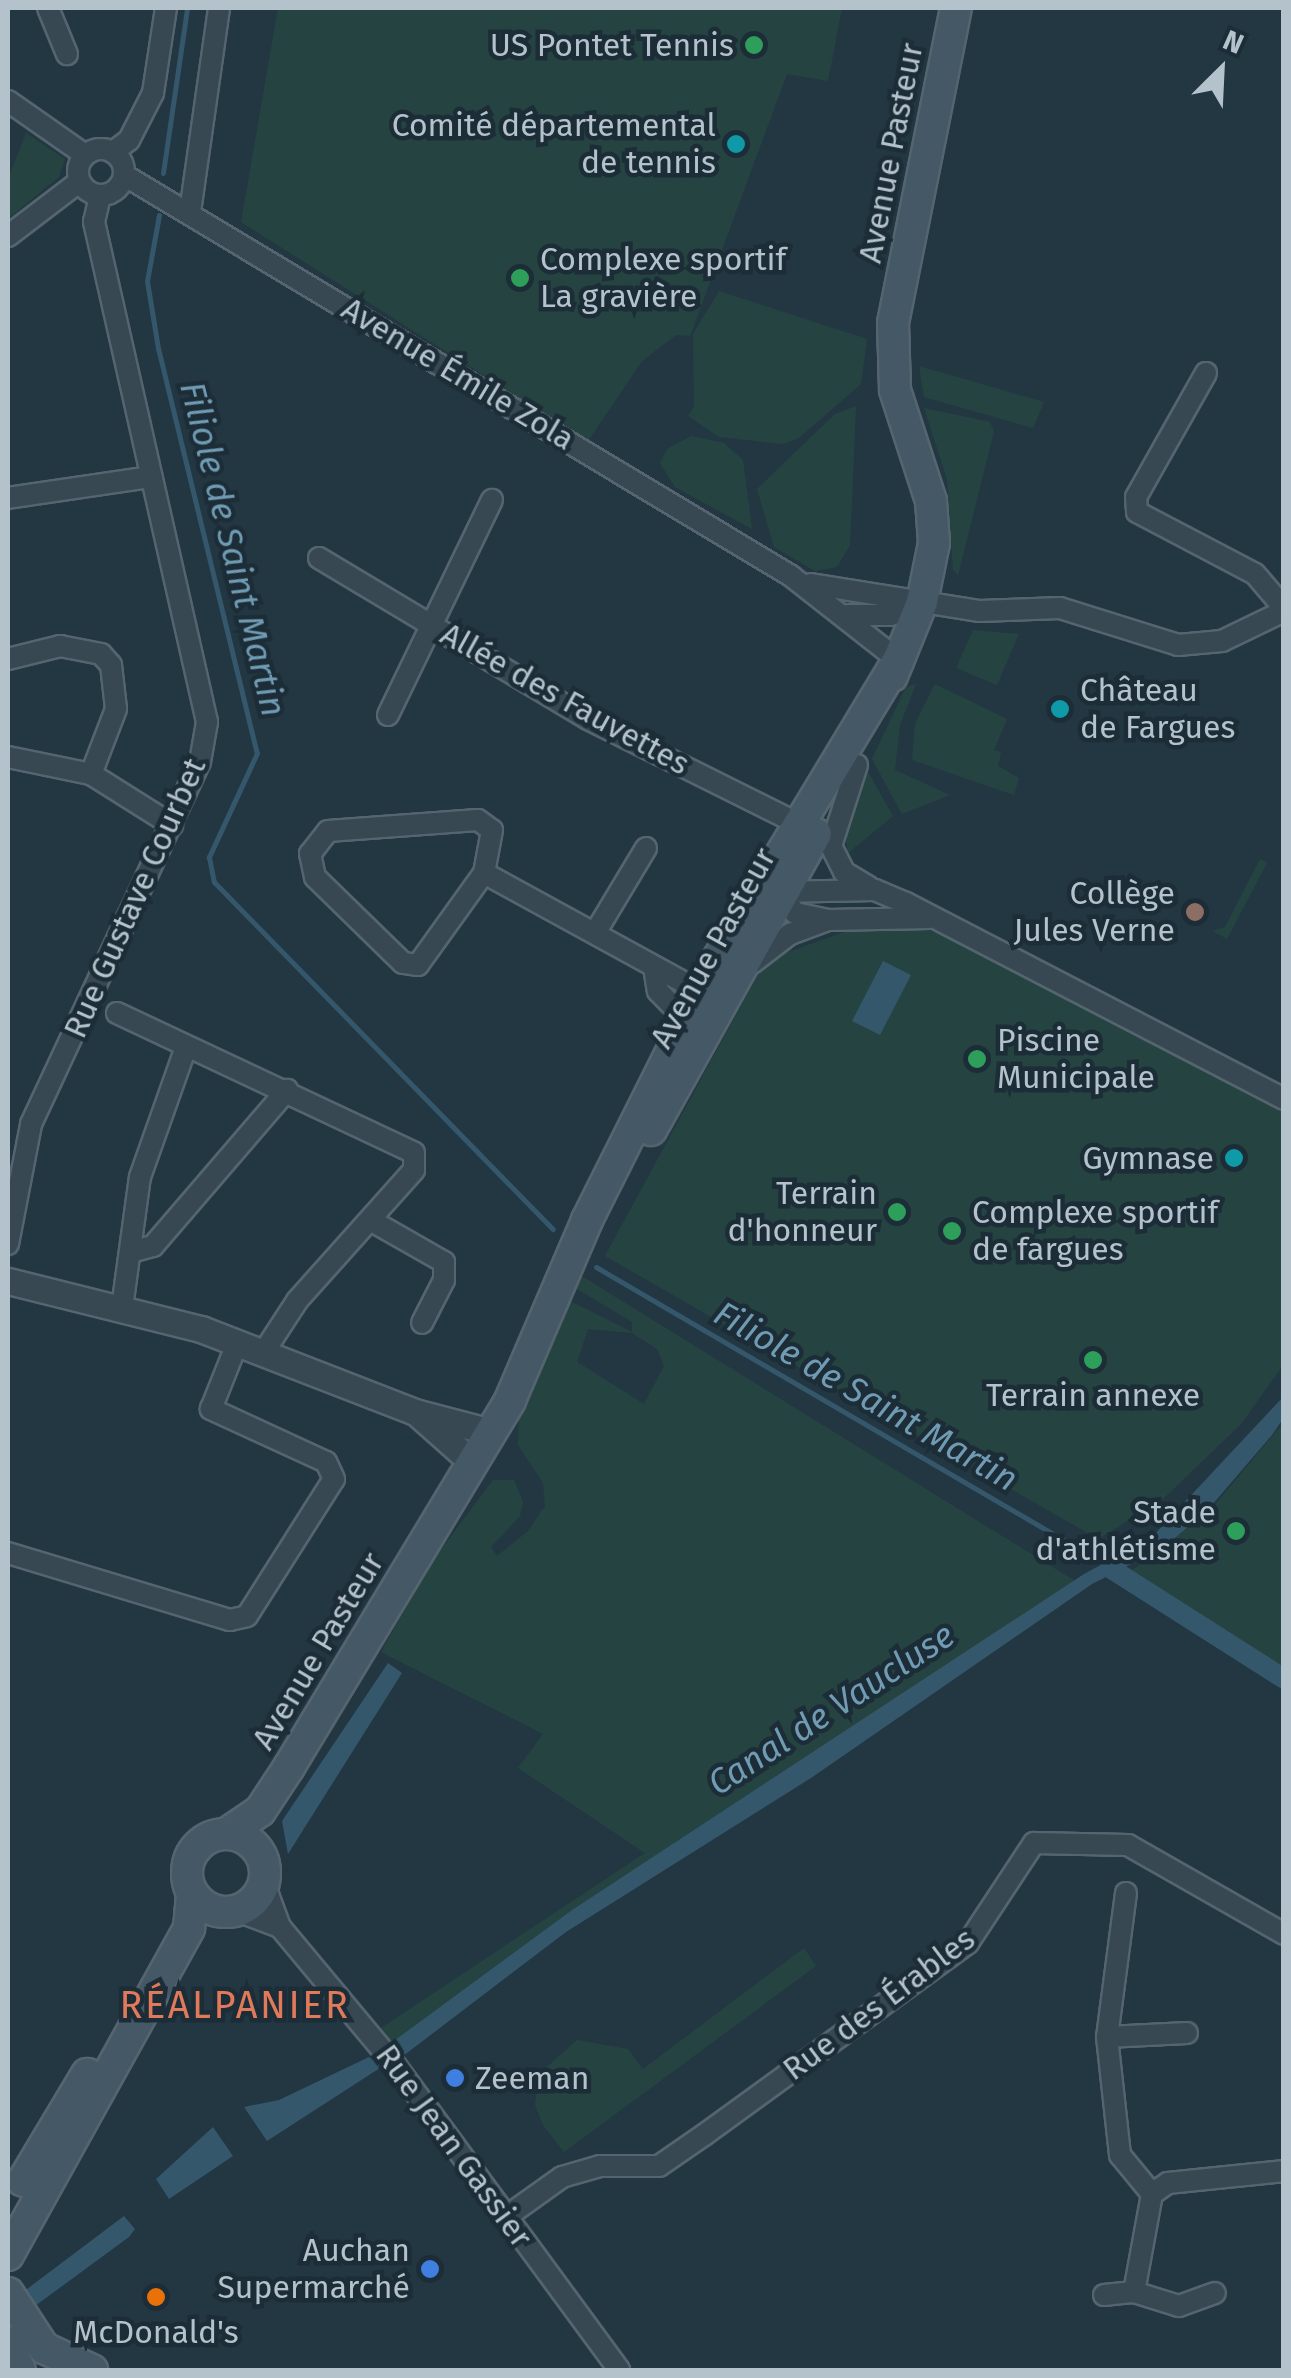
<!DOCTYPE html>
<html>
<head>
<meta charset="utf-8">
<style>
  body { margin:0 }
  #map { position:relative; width:1291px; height:2378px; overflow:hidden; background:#233743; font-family:"Fira Sans",sans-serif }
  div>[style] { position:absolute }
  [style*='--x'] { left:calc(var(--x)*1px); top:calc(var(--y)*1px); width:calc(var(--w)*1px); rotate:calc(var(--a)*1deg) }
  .green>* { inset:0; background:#254441 }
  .water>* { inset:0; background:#34576b }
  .stream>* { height:5px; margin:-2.5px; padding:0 2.5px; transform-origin:2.5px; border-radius:2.5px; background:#34576b }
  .canal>* { height:20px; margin:-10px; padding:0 10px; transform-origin:10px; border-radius:10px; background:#34576b }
  .roads { filter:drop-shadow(2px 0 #55656f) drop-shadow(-2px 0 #55656f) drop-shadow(0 2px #55656f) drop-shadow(0 -2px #55656f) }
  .minor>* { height:20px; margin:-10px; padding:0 10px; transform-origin:10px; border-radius:10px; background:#374852 }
  .minor>.ring { margin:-10px; padding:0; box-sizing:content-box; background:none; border:20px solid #374852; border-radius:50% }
  .tertiary>* { height:25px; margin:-12.5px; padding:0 12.5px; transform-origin:12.5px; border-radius:12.5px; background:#374852 }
  .secondary>* { height:30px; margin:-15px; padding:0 15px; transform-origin:15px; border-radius:15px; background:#455866 }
  .secondary>.ring { margin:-15px; padding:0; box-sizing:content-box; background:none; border:30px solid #455866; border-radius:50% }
  .dots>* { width:28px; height:28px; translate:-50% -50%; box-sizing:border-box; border:5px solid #1c2d37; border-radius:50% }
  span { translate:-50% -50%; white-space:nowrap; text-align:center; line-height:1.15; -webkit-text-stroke:9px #1c2d37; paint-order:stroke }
  .poi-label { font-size:32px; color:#b4c2cc }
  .right { translate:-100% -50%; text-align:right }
  .left { translate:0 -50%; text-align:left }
  .street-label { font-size:32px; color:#b4c2cc }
  .water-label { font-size:35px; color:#709bb3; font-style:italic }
  .quarter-label { font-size:38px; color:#e1795b; letter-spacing:2.5px }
  .frame { position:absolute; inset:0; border:10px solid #b4c2cc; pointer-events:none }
  .north { position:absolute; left:1171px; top:20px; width:100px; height:100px; -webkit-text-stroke:8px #1c2d37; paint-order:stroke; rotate:24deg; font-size:28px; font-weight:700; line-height:40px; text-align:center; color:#b4c2cc }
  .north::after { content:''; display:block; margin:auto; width:35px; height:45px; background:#b4c2cc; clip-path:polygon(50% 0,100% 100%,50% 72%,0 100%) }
</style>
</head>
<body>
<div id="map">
  <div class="green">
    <i style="clip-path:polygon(278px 8px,842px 8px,828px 81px,787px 74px,690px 336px,676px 335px,642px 361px,588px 441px,241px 222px)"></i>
    <i style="clip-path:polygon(26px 133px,65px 159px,59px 177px,8px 219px,8px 179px)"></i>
    <i style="clip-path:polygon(719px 291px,867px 339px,861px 384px,799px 438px,783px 444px,719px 437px,688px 416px,694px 407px,693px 334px)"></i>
    <i style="clip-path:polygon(919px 366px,1044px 402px,1033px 428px,924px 397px)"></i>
    <i style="clip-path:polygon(856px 406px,850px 545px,837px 567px,815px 571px,774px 547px,757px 489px,835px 414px)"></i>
    <i style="clip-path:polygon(924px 408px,990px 422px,994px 431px,958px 575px,953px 570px,947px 479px)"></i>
    <i style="clip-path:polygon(691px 436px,724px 443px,743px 460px,752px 529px,675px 487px,660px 463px,667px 449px)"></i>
    <i style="clip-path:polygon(973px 630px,1019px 634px,997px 685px,956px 668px)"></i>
    <i style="clip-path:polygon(916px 684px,900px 725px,895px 770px,950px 795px,902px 814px,872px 759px,906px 687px)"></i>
    <i style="clip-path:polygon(935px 684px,1007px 719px,994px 750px,1001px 752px,998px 766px,1019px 778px,1014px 795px,912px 760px,915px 724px)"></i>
    <i style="clip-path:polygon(868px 772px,893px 816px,848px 853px,845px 835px)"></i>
    <i style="clip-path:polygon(1260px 859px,1267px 863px,1227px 939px,1213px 931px,1225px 927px)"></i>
    <i style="clip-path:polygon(911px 925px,941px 934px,1283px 1111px,1283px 1365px,1241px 1424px,1162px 1500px,1098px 1539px,605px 1256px,766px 960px,858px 927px)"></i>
    <i style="clip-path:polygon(evenodd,580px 1275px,1075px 1581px,572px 1910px,391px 2043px,381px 2028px,645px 1853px,518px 1768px,543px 1734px,381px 1652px,433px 1560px,493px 1480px,514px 1480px,523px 1502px,520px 1516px,491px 1547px,497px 1556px,528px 1531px,545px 1506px,543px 1483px,518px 1445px,519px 1417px,568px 1300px,632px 1332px,632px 1322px,577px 1289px,580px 1275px,588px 1329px,632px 1333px,657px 1349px,664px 1366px,644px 1404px,577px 1362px,588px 1329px)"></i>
    <i style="clip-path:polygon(1283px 1423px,1283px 1673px,1127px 1574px,1208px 1513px)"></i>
    <i style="clip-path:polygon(804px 1948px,816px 1966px,564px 2152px,543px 2125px,535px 2105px,539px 2074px,577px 2040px,628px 2049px,643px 2069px)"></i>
  </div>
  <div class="water">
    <i style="clip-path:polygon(883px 961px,911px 975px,880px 1035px,852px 1021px)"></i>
    <i style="clip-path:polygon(1283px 1397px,1283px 1419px,1272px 1435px,1206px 1512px,1163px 1548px,1092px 1584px,811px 1778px,566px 1932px,403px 2056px,391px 2043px,572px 1910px,1084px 1574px,1152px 1537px)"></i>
    <i style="clip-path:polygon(388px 1663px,402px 1673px,288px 1854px,282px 1821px)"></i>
    <i style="clip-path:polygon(369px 2057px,383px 2066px,267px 2141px,244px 2107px,279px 2100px)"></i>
    <i style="clip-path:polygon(213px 2127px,233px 2156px,169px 2199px,156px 2179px)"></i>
    <i style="clip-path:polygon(124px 2216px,135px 2229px,129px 2237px,35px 2306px,28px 2300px,23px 2292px)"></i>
  </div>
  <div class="stream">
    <i style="--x:163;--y:173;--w:167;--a:-81.7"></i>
    <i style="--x:159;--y:215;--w:67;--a:100.3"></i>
    <i style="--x:147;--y:281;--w:68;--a:80.7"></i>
    <i style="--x:158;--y:348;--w:417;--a:76.3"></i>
    <i style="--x:257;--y:753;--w:115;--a:114.8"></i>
    <i style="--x:209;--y:857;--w:25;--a:79"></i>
    <i style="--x:214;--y:882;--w:485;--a:45.7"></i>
    <i style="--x:596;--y:1267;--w:593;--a:30.28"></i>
  </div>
  <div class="canal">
    <i style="--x:1110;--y:1568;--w:206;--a:32.5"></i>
  </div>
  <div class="roads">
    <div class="minor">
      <i style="--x:48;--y:8;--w:50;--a:67.6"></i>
      <i style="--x:8;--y:101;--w:94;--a:35"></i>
      <i class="ring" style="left:78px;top:149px;width:26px;height:26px"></i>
      <i style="--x:113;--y:152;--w:20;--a:-37"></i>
      <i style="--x:129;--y:140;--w:53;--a:-62.9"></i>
      <i style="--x:153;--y:93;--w:86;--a:-81.3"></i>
      <i style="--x:124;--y:175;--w:778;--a:31.01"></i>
      <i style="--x:791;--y:576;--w:136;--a:38.1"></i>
      <i style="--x:190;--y:212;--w:206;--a:-81.9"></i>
      <i style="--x:8;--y:236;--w:89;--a:-37.3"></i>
      <i style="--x:1206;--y:373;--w:142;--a:119.4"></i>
      <i style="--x:1136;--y:497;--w:15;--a:86"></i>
      <i style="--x:1137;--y:512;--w:133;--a:27.7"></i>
      <i style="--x:1255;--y:574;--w:45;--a:49.5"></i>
      <i style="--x:8;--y:498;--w:145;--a:-8.4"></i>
      <i style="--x:319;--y:558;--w:313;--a:30.9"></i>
      <i style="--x:588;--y:719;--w:245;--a:26.5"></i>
      <i style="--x:811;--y:584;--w:171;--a:9.1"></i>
      <i style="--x:980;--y:611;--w:80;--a:-2.1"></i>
      <i style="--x:1060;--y:608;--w:124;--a:17.4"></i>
      <i style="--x:1178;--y:645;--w:44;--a:-5.2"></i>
      <i style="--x:1222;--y:641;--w:69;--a:-25.8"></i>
      <i style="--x:848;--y:615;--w:43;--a:0"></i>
      <i style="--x:891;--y:615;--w:34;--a:-23"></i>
      <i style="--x:8;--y:659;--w:54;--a:-14"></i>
      <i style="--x:60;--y:646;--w:42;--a:11"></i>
      <i style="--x:101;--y:654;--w:15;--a:48"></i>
      <i style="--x:111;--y:665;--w:44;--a:83.5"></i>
      <i style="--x:116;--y:709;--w:70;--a:111"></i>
      <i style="--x:388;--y:715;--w:239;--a:-64.2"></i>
      <i style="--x:8;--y:757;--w:85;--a:11.6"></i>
      <i style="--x:91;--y:774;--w:96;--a:32.2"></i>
      <i style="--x:857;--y:765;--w:85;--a:107.8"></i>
      <i style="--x:831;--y:846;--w:29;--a:63"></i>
      <i style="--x:844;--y:872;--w:29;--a:31"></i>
      <i style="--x:484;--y:873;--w:113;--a:125.7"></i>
      <i style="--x:418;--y:965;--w:15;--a:-172"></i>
      <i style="--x:403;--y:963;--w:123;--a:-135.7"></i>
      <i style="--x:315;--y:877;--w:24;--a:-102"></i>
      <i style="--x:310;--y:854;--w:29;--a:-52"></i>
      <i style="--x:328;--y:831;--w:150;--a:-4.2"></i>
      <i style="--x:478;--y:820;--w:17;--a:36"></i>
      <i style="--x:492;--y:830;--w:44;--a:100.5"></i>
      <i style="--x:484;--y:873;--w:256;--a:28.7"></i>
      <i style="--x:775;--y:888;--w:32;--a:51"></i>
      <i style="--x:795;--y:913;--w:33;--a:12"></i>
      <i style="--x:777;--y:892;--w:98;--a:-1.2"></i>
      <i style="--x:875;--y:890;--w:34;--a:23"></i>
      <i style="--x:906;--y:903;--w:426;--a:27.4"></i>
      <i style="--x:595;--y:933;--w:99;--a:-59"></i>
      <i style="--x:752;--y:963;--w:48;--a:-37.3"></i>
      <i style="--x:790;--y:934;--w:40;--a:-20.2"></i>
      <i style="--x:828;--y:920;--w:101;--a:-1.1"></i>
      <i style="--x:654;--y:967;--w:24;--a:81"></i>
      <i style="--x:658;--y:991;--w:28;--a:46"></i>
      <i style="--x:677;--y:1011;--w:25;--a:21"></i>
      <i style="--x:117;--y:1013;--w:328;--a:25.2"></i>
      <i style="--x:414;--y:1153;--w:17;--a:90"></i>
      <i style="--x:414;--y:1170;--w:176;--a:131.8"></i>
      <i style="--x:297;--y:1301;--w:59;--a:123.1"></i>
      <i style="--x:372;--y:1221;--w:83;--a:29.7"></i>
      <i style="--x:444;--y:1262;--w:18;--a:90"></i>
      <i style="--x:444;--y:1280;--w:48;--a:117.1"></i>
      <i style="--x:8;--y:1244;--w:122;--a:-79.1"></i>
      <i style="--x:31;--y:1124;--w:400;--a:-65"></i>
      <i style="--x:200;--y:762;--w:41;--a:-80.1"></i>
      <i style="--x:207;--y:722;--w:513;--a:-102.73"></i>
      <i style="--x:94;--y:222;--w:27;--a:-77"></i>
      <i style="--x:134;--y:1251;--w:20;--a:-15"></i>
      <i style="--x:153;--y:1246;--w:206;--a:-49.3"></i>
      <i style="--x:122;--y:1308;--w:132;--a:-82.2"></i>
      <i style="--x:140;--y:1177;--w:138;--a:-70.5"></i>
      <i style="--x:8;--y:1553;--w:232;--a:16.8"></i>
      <i style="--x:230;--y:1620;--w:17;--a:-13"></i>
      <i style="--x:247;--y:1616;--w:162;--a:-57.6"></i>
      <i style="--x:334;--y:1479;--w:19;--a:-115"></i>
      <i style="--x:326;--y:1462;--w:127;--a:-155.3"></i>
      <i style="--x:211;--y:1409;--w:73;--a:-68.3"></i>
      <i style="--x:265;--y:1886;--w:44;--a:69.9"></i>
      <i style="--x:280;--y:1927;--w:181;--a:50.2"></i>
      <i style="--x:396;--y:2066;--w:377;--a:53.7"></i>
      <i style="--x:1126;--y:1893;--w:145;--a:97.5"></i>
      <i style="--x:1107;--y:2037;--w:119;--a:83.7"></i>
      <i style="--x:1120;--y:2155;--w:50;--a:50.6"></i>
      <i style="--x:1152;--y:2194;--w:100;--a:100.4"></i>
      <i style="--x:237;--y:1911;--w:46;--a:20.4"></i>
      <i style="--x:1107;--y:2037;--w:80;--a:-2.9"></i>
      <i style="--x:1152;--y:2194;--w:19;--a:-35"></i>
      <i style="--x:1168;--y:2183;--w:117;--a:-5.9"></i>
      <i style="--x:506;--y:2217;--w:69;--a:-35.5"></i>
      <i style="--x:562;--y:2177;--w:40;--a:-16"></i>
      <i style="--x:600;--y:2166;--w:59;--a:0"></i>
      <i style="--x:659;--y:2166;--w:55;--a:-34.6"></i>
      <i style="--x:704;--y:2135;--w:326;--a:-36"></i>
      <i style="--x:968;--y:1943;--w:120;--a:-56.6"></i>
      <i style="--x:1034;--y:1843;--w:94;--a:1.2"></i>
      <i style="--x:1128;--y:1845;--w:180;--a:29.7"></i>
      <i style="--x:1104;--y:2295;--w:30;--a:-6"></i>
      <i style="--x:1134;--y:2292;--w:47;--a:17.3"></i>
      <i style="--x:1179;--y:2306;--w:38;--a:-20"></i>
    </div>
    <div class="tertiary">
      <i style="--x:8;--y:1281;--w:199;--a:14"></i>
      <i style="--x:201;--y:1329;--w:230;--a:21.2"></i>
      <i style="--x:415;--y:1412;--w:79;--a:14.7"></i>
      <i style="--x:419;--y:1415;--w:71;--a:41.6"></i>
    </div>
    <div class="secondary">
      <i style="--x:892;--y:676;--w:80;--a:-67.9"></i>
      <i style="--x:922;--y:602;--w:60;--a:-78.5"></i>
      <i style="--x:934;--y:543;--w:42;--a:-94.1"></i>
      <i style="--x:931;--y:501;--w:117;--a:-108"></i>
      <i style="--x:895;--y:390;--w:67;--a:-91.7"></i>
      <i style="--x:893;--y:323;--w:321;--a:-78.7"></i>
      <i style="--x:651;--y:1130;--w:339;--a:-60.9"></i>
      <i class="ring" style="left:187px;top:1834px;width:48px;height:48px"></i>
      <i style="--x:226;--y:1834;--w:41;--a:-34.1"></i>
      <i style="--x:260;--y:1811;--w:53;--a:-56.6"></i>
      <i style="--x:289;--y:1767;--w:428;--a:-58.9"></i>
      <i style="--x:510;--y:1400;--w:196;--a:-66.8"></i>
      <i style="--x:587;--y:1220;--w:288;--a:-63.4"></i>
      <i style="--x:716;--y:962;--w:353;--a:-58.9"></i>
      <i style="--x:23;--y:2181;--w:125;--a:-59.1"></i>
      <i style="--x:8;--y:2255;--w:374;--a:-61"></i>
      <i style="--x:189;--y:1928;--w:34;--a:-85"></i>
      <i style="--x:8;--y:2293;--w:66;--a:56.8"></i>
      <i style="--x:44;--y:2348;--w:53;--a:24.6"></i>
      <i style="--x:8;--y:2342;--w:30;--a:67"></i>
    </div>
  </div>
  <div class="dots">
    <i style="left:754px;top:45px;background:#2e9e5b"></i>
    <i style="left:736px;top:144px;background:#0f9aa8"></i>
    <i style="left:520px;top:278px;background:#2e9e5b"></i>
    <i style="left:1060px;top:709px;background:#0f9aa8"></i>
    <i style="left:1195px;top:912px;background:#8d6e63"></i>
    <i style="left:977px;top:1059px;background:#2e9e5b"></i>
    <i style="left:1234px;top:1158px;background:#0f9aa8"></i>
    <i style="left:897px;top:1212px;background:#2e9e5b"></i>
    <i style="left:952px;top:1231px;background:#2e9e5b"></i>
    <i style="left:1093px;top:1360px;background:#2e9e5b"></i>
    <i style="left:1236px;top:1531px;background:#2e9e5b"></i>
    <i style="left:455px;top:2078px;background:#3f7fe0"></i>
    <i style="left:430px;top:2269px;background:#3f7fe0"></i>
    <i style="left:156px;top:2297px;background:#e8710a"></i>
  </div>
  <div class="poi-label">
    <span class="right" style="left:734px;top:45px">US Pontet Tennis</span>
    <span class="right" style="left:716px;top:144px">Comité départemental<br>de tennis</span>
    <span class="left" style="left:540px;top:278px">Complexe sportif<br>La gravière</span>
    <span class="left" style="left:1080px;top:709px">Château<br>de Fargues</span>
    <span class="right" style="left:1175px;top:912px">Collège<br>Jules Verne</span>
    <span class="left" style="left:997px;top:1059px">Piscine<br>Municipale</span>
    <span class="right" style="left:1214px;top:1158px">Gymnase</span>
    <span class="right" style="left:877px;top:1212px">Terrain<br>d'honneur</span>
    <span class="left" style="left:972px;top:1231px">Complexe sportif<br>de fargues</span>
    <span style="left:1093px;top:1395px">Terrain annexe</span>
    <span class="right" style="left:1216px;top:1531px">Stade<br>d'athlétisme</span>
    <span class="left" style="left:475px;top:2078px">Zeeman</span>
    <span class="right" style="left:410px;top:2269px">Auchan<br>Supermarché</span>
    <span style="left:156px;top:2332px">McDonald's</span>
  </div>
  <div class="street-label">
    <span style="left:891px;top:153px;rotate:-79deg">Avenue Pasteur</span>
    <span style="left:458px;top:374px;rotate:31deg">Avenue Émile Zola</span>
    <span style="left:565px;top:699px;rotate:29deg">Allée des Fauvettes</span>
    <span style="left:135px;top:898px;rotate:-66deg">Rue Gustave Courbet</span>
    <span style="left:713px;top:948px;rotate:-61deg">Avenue Pasteur</span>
    <span style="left:318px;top:1651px;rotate:-59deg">Avenue Pasteur</span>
    <span style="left:879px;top:2004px;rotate:-37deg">Rue des Érables</span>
    <span style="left:454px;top:2146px;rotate:54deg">Rue Jean Gassier</span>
  </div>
  <div class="water-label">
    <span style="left:233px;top:549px;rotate:76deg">Filiole de Saint Martin</span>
    <span style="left:866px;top:1396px;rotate:30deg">Filiole de Saint Martin</span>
    <span style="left:831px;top:1709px;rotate:-33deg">Canal de Vaucluse</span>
  </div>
  <div class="quarter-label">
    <span style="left:235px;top:2006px">RÉALPANIER</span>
  </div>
  <div class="frame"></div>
  <div class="north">N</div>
</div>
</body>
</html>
